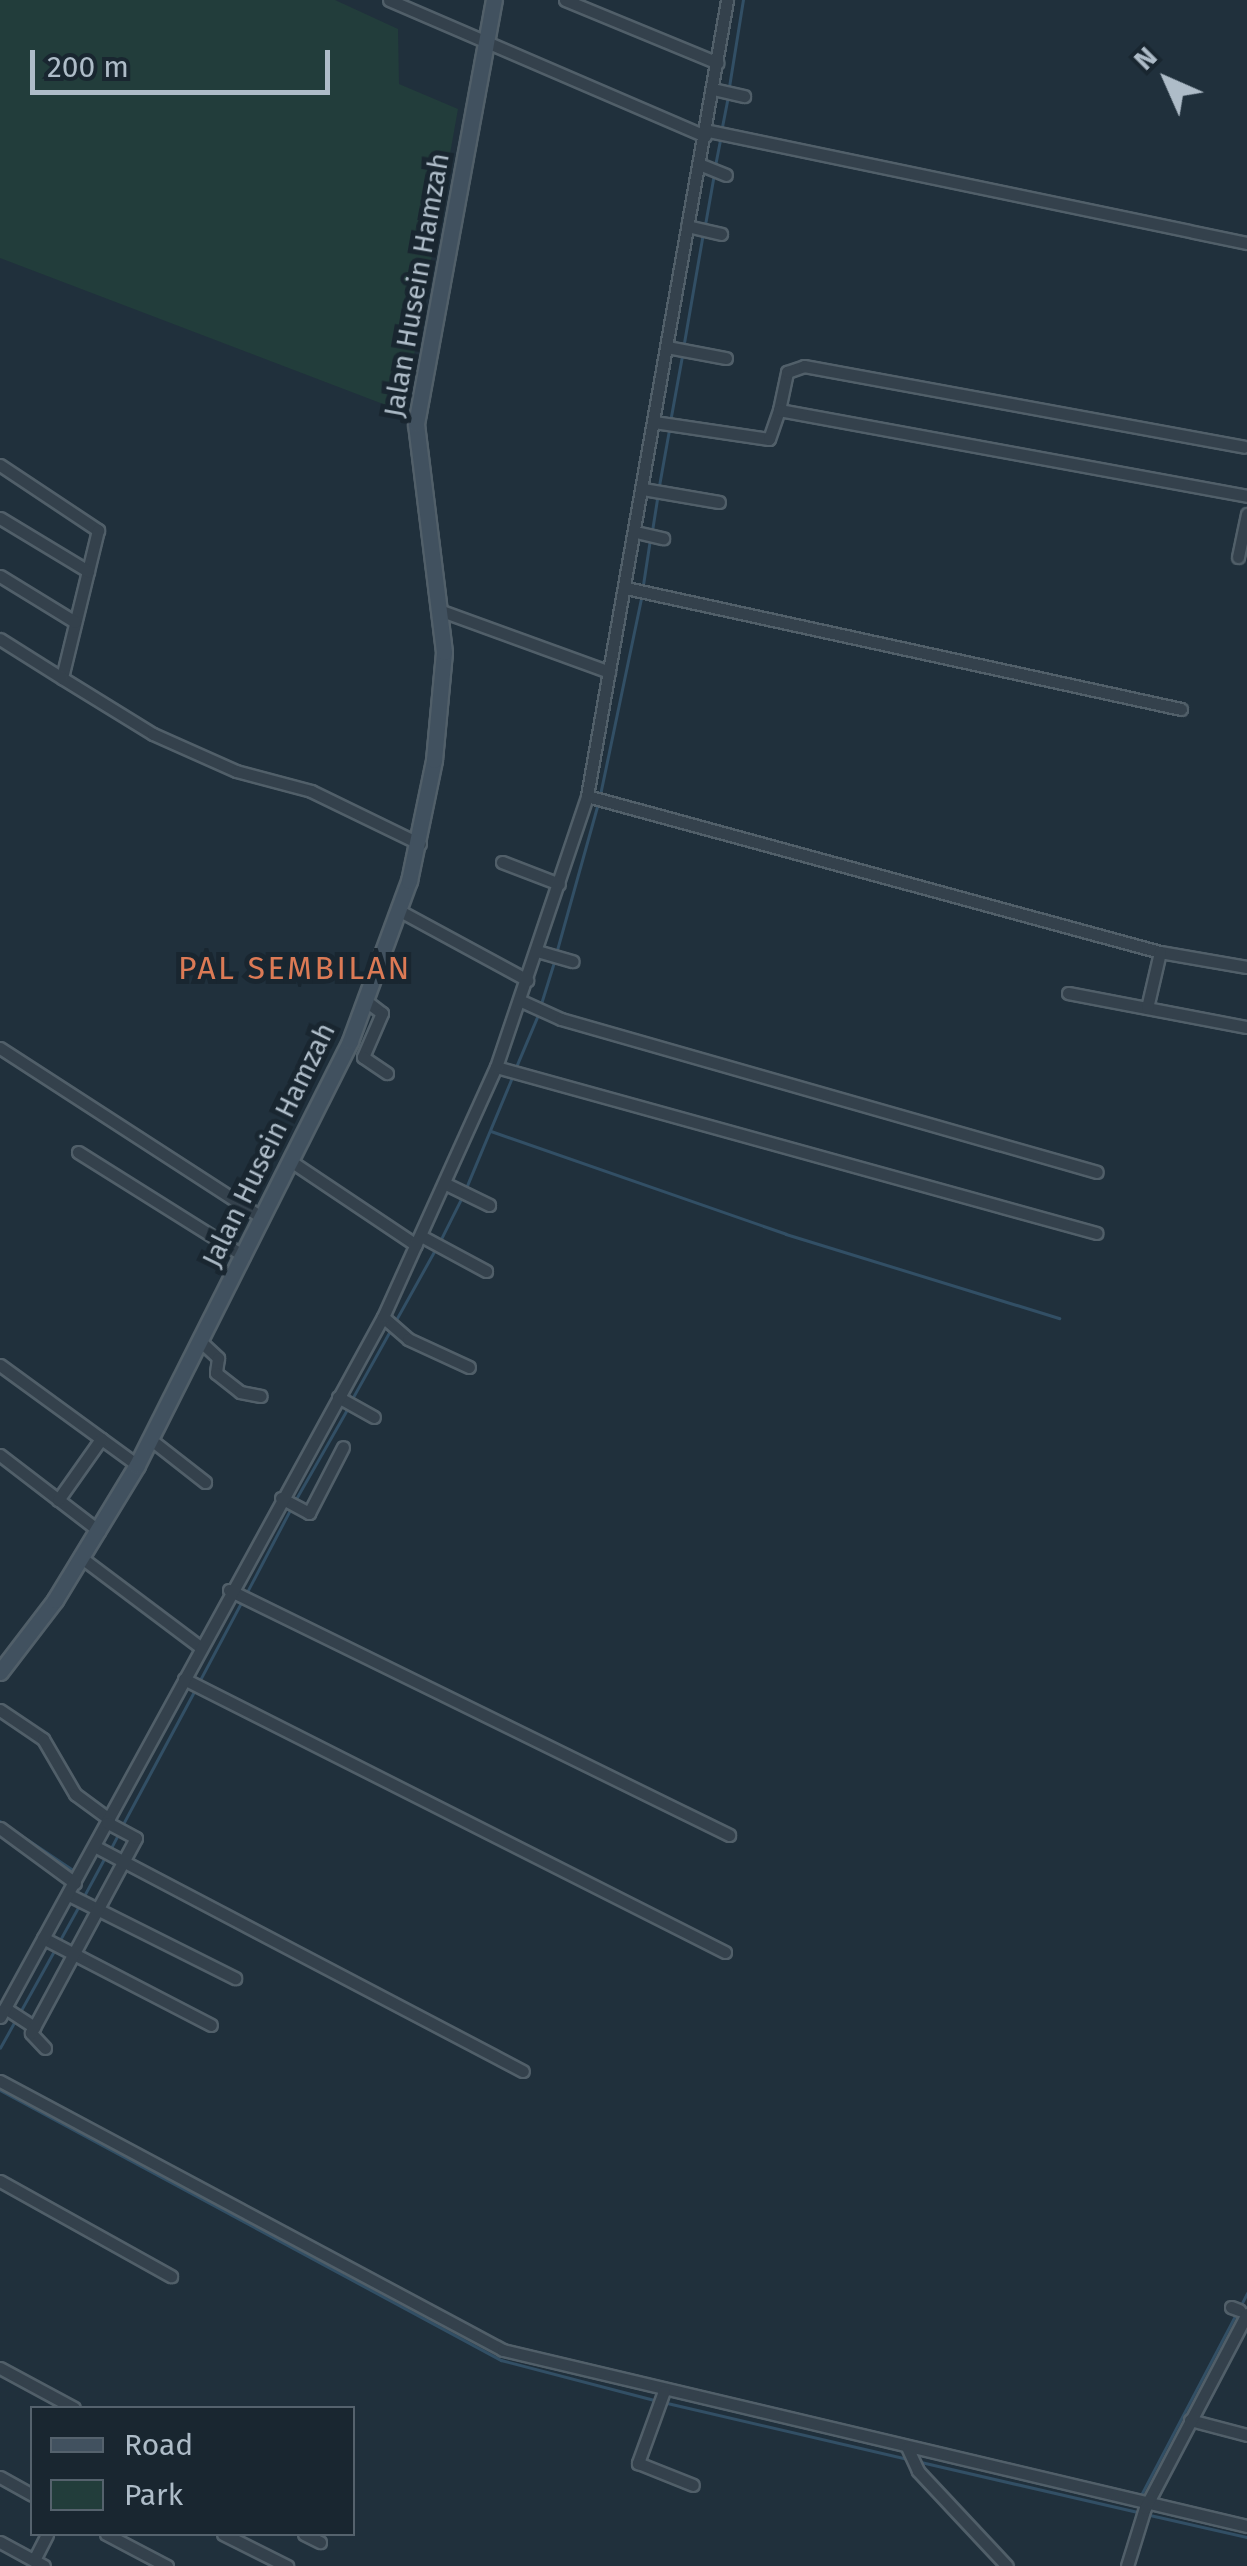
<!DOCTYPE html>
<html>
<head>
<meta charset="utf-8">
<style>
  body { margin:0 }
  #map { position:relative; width:1247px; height:2566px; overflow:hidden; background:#20303c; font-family:"Fira Sans",sans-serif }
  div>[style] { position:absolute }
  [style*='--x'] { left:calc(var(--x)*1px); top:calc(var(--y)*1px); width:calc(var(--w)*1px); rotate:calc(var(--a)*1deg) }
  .green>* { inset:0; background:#223d3b }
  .stream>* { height:2.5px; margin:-1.25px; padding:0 1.25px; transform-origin:1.25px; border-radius:1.25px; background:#324f65 }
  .roads { filter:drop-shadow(2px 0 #515f69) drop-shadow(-2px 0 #515f69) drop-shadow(0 2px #515f69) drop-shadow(0 -2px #515f69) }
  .street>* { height:11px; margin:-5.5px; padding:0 5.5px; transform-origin:5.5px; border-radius:5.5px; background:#34414c }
  .secondary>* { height:15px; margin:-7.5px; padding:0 7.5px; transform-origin:7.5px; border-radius:7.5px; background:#41515f }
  span { translate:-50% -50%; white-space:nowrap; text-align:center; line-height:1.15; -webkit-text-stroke:10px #192630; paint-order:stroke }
  .street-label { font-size:28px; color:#aebcc8 }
  .quarter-label { font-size:32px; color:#dc7a55; letter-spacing:2.5px }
  .legend { position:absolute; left:30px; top:2406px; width:325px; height:130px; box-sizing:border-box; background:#192630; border:2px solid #55626d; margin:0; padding:12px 18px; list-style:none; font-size:30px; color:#aebcc8 }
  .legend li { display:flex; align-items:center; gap:20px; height:50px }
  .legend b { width:50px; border:2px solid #55626d }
  .north { position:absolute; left:1117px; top:30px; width:100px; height:100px; -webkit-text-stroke:8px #192630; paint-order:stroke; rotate:315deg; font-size:28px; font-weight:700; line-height:40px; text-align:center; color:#aebcc8 }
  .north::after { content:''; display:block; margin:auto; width:35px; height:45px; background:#aebcc8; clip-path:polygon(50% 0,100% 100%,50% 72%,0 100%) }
  .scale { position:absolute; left:30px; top:50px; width:300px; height:45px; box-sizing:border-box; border:5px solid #aebcc8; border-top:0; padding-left:12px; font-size:30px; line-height:35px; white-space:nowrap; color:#aebcc8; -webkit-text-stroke:8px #192630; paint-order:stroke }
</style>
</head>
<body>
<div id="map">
  <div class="green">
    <i style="clip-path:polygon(0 0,335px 0,398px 29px,399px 84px,458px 109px,404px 412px,0 258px)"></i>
  </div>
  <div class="stream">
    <i style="--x:729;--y:87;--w:88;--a:-80.9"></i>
    <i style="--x:722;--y:127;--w:33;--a:-79"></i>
    <i style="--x:715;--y:166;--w:26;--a:-79"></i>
    <i style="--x:705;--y:225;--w:52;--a:-80"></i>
    <i style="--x:684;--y:343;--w:112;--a:-80.2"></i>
    <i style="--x:670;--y:422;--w:67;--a:-79.7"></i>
    <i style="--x:659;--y:486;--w:57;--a:-79.9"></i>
    <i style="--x:652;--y:531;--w:37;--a:-81"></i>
    <i style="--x:643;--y:585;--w:47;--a:-81.3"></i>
    <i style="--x:600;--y:795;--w:201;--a:-78.2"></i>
    <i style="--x:557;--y:950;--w:153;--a:-74.4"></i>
    <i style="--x:540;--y:1007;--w:47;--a:-72.7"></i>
    <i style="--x:516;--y:1067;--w:56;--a:-67.1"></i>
    <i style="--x:491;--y:1131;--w:312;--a:19.2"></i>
    <i style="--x:786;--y:1234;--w:286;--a:17.1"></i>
    <i style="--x:466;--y:1188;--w:122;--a:-67.4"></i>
    <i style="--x:440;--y:1241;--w:51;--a:-63.4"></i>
    <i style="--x:396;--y:1320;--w:82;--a:-60.9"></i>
    <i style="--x:352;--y:1399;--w:78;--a:-60.8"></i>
    <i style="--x:296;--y:1499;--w:107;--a:-60.3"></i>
    <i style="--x:247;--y:1592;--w:93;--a:-62.3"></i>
    <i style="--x:200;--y:1680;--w:87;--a:-62"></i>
    <i style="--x:0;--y:1821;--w:88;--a:33.9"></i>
    <i style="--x:122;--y:1826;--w:152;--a:-61.8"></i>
    <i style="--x:111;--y:1848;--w:17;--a:-62"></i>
    <i style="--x:84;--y:1896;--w:42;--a:-61.6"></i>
    <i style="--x:60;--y:1940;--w:38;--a:-61"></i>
    <i style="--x:19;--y:2014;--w:72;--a:-60.9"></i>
    <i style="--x:0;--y:2048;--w:31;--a:-61"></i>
    <i style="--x:0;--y:2090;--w:569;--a:28.32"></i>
    <i style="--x:501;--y:2360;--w:159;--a:14.6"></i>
    <i style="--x:1241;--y:2305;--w:13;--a:-63"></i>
    <i style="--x:663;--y:2402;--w:252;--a:13.1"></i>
    <i style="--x:921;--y:2462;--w:222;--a:13"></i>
    <i style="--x:1141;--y:2495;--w:207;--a:-62.3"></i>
    <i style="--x:1150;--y:2515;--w:99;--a:12.8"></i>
  </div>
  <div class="roads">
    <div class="street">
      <i style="--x:389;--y:0;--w:344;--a:23.3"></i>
      <i style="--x:565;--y:0;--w:165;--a:22.4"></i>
      <i style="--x:713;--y:89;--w:32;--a:13"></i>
      <i style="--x:704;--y:130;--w:555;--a:11.76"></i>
      <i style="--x:699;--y:164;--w:29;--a:22"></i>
      <i style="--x:687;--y:226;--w:35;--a:13"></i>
      <i style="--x:667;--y:347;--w:60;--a:10.6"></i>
      <i style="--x:779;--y:410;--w:39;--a:-78"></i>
      <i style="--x:787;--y:372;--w:18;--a:-19"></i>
      <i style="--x:804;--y:366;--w:447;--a:10.4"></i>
      <i style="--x:654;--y:422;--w:116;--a:8.4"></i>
      <i style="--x:769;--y:439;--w:31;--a:-71"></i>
      <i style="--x:779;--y:410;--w:476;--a:10.4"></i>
      <i style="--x:0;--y:465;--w:118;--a:33.6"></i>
      <i style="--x:98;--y:530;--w:152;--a:103.7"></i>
      <i style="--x:62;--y:678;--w:107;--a:31.6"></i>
      <i style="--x:153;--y:734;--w:91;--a:24"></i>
      <i style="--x:236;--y:771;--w:78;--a:14.9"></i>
      <i style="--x:311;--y:791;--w:121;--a:25.9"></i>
      <i style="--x:643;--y:489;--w:77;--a:9.7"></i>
      <i style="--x:0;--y:518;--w:103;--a:31.1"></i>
      <i style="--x:636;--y:532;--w:28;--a:13"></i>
      <i style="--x:1238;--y:557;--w:44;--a:-78.2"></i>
      <i style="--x:0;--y:576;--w:88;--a:31.5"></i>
      <i style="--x:626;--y:588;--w:568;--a:12.3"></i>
      <i style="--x:439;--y:610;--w:181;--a:20"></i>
      <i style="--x:0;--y:639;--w:73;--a:32.2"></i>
      <i style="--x:587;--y:796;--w:594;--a:15.23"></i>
      <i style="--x:1160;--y:952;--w:88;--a:9.8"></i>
      <i style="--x:502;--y:862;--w:61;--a:21.1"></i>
      <i style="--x:400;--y:911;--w:145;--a:28.5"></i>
      <i style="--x:537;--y:951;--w:37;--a:16"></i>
      <i style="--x:1068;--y:993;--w:182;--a:10.8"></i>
      <i style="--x:519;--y:1000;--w:46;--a:24.3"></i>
      <i style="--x:561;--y:1019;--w:557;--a:15.93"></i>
      <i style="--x:366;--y:1001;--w:20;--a:37"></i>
      <i style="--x:382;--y:1013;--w:48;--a:113.4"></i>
      <i style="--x:363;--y:1057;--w:29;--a:34"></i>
      <i style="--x:1147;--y:1008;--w:57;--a:-76.9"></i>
      <i style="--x:0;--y:1048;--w:313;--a:32.9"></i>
      <i style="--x:496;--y:1067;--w:623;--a:15.46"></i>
      <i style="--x:78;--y:1152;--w:196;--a:32.1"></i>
      <i style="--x:292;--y:1162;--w:149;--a:33.8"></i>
      <i style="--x:446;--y:1184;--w:48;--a:26"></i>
      <i style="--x:421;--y:1236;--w:74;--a:28.3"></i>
      <i style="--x:383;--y:1317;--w:33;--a:41"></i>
      <i style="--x:408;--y:1339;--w:67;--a:24.7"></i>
      <i style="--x:200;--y:1341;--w:25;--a:43"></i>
      <i style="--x:218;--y:1358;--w:15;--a:98"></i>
      <i style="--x:216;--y:1373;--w:31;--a:38"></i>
      <i style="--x:240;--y:1392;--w:21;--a:11"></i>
      <i style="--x:0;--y:1365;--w:170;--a:36.1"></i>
      <i style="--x:338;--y:1397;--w:41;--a:29.1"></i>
      <i style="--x:150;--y:1439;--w:70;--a:38"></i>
      <i style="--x:0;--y:1455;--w:125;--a:37.5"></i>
      <i style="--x:281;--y:1498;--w:32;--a:28"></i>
      <i style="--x:309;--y:1513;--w:74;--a:-62.7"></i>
      <i style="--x:58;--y:1500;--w:75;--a:-54.8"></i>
      <i style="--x:83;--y:1559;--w:145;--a:36.9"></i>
      <i style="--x:229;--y:1590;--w:557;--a:26.1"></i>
      <i style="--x:184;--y:1679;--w:606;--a:26.78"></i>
      <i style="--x:0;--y:1710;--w:52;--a:34"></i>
      <i style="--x:43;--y:1739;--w:64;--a:59.8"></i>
      <i style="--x:75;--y:1794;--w:42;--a:36.3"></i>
      <i style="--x:0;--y:1828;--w:93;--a:36.3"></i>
      <i style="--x:96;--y:1847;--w:482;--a:27.7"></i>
      <i style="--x:69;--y:1895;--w:186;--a:26.6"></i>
      <i style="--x:43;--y:1938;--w:189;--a:27.4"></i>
      <i style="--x:5;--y:2008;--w:35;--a:33"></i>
      <i style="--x:0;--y:2017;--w:798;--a:-61.32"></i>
      <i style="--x:383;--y:1317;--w:274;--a:-65.7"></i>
      <i style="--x:496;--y:1067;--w:286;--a:-71.4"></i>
      <i style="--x:587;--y:796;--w:808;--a:-80.02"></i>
      <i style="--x:45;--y:2048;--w:21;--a:-133"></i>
      <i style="--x:31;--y:2033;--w:221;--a:-61.7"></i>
      <i style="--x:136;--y:1838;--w:32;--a:-152"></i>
      <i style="--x:0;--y:2081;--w:570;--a:28.14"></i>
      <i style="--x:503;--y:2350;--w:765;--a:13.31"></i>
      <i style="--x:0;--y:2181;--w:196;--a:29.1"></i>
      <i style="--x:1231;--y:2307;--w:9;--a:21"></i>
      <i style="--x:0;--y:2368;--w:84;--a:28.4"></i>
      <i style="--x:664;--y:2391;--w:77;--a:109.9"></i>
      <i style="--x:638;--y:2463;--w:59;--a:21.8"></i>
      <i style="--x:1190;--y:2420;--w:59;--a:14.7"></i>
      <i style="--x:907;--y:2447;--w:26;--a:65"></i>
      <i style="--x:918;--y:2471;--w:130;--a:46.9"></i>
      <i style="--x:0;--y:2477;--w:37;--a:29"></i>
      <i style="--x:106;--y:2534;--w:69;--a:27.7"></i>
      <i style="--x:223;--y:2534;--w:72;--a:26.6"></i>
      <i style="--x:304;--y:2534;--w:18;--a:27"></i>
      <i style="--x:0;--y:2542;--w:50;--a:28.6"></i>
      <i style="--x:34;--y:2560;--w:29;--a:-63"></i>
      <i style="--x:1127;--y:2566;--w:61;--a:-72.8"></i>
      <i style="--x:1145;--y:2508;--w:219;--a:-62.3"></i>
    </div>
    <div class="secondary">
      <i style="--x:0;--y:1672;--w:91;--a:-52.6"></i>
      <i style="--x:55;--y:1600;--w:158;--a:-58.7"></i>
      <i style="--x:137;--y:1465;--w:474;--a:-63.3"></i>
      <i style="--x:350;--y:1041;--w:171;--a:-69.8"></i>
      <i style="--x:409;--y:881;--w:124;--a:-78.3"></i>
      <i style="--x:434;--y:760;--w:108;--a:-84.7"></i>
      <i style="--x:444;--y:652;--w:230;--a:-97"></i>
      <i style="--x:416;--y:424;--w:431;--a:-79.6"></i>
    </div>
  </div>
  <div class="street-label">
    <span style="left:417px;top:285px;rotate:-80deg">Jalan Husein Hamzah</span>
    <span style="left:269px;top:1145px;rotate:-64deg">Jalan Husein Hamzah</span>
  </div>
  <div class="quarter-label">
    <span style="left:295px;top:968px">PAL SEMBILAN</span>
  </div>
  <ul class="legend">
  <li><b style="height:12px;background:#41515f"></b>Road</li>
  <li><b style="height:28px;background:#223d3b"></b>Park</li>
  </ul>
  <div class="north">N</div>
  <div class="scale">200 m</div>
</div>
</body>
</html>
